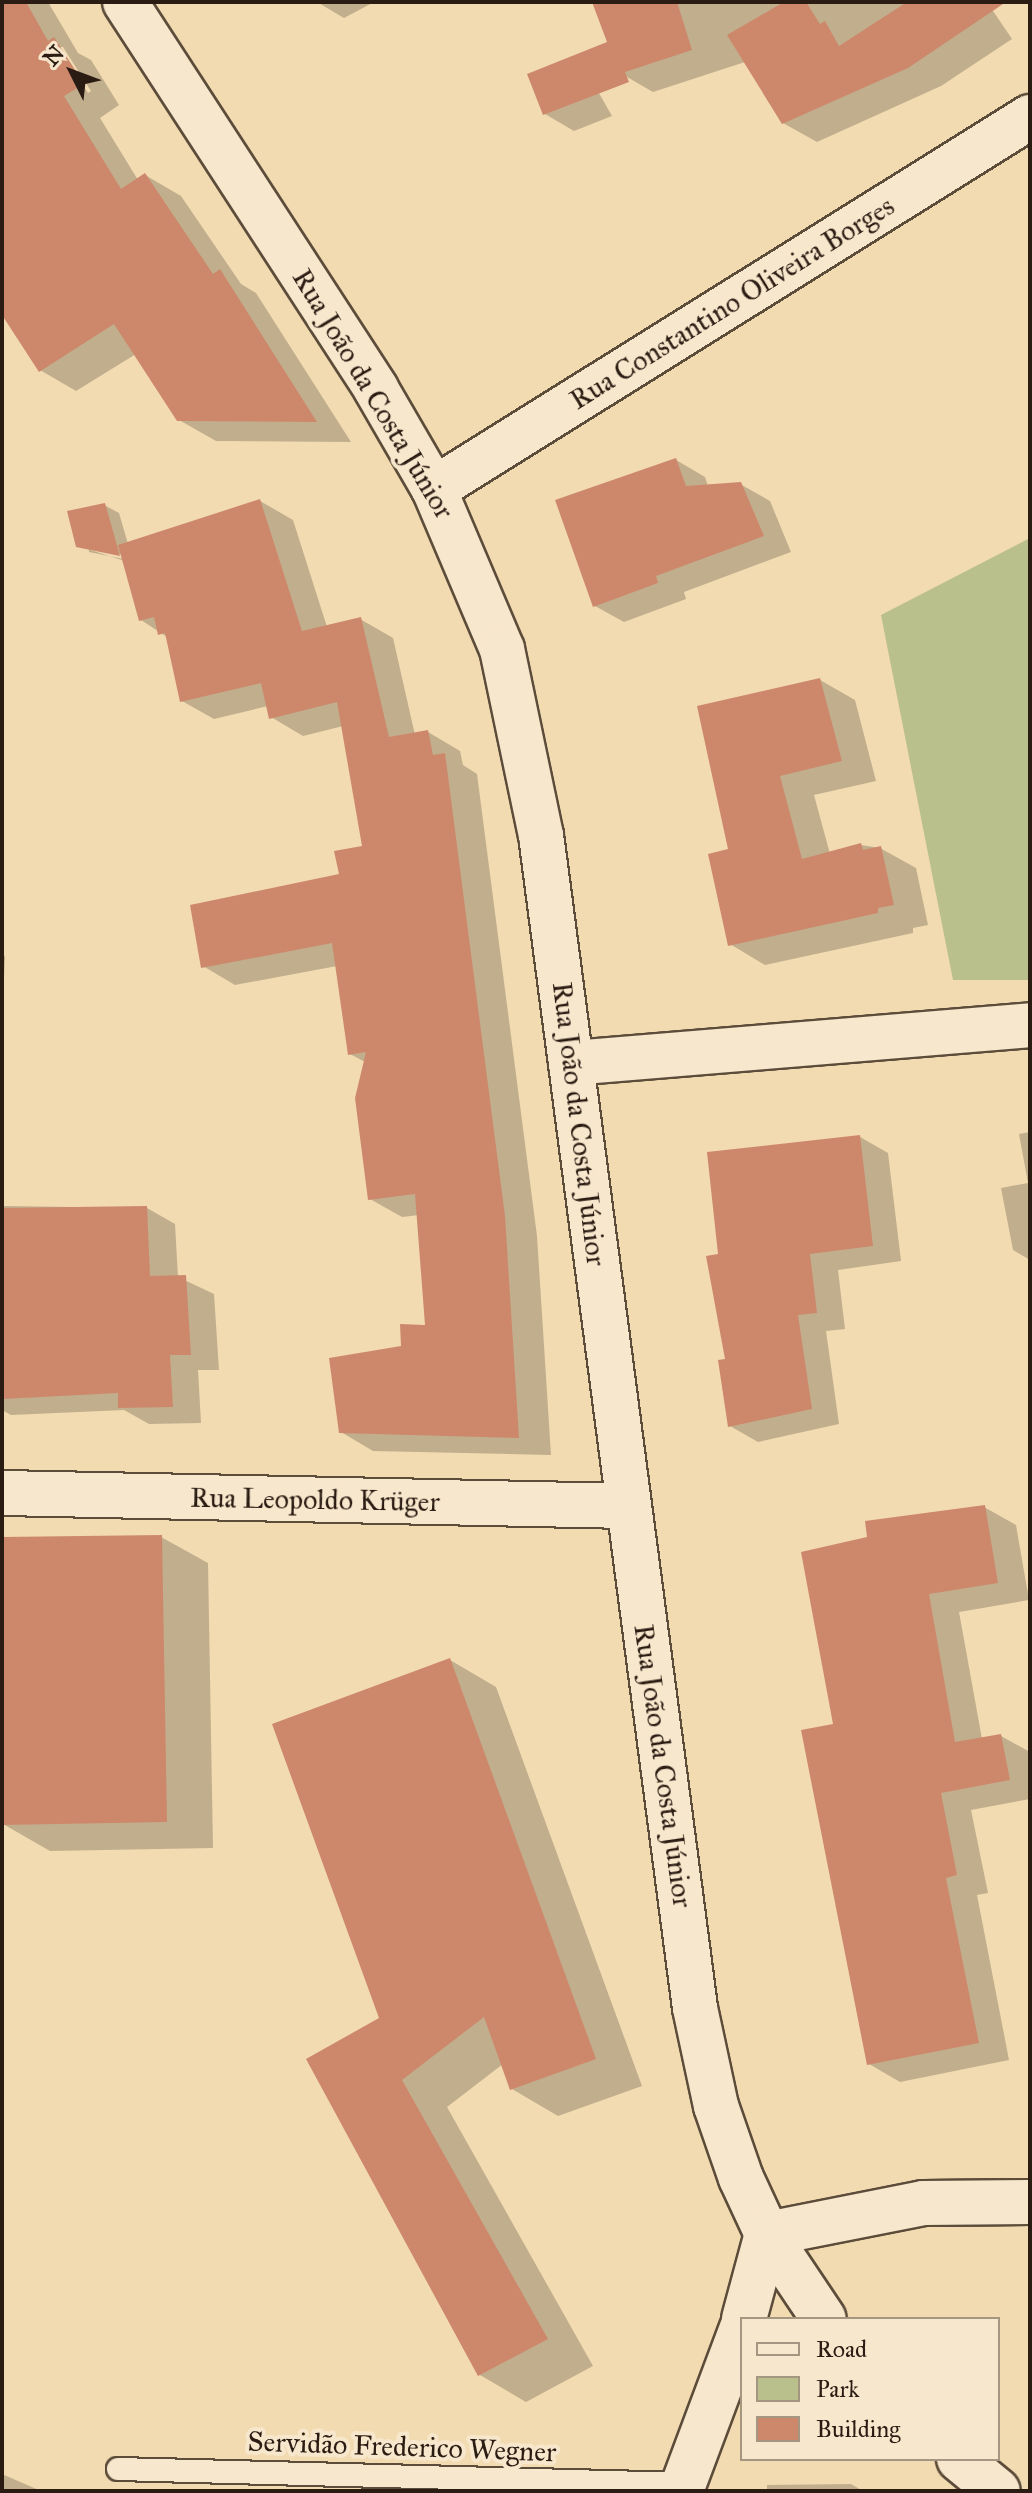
<!DOCTYPE html>
<html>
<head>
<meta charset="utf-8">
<style>
  body { margin:0 }
  #map { position:relative; width:1032px; height:2493px; overflow:hidden; background:#f2dab1; font-family:"IM FELL Great Primer",serif }
  div>[style] { position:absolute }
  [style*='--x'] { left:calc(var(--x)*1px); top:calc(var(--y)*1px); width:calc(var(--w)*1px); rotate:calc(var(--a)*1deg) }
  .green>* { inset:0; background:#bac08c }
  .shadow>* { inset:0; background:#0003 }
  .building>* { inset:0; background:#cd886c }
  .roads { filter:drop-shadow(2px 0 #5c4c3a) drop-shadow(-2px 0 #5c4c3a) drop-shadow(0 2px #5c4c3a) drop-shadow(0 -2px #5c4c3a) }
  .service>* { height:22px; margin:-11px; padding:0 11px; transform-origin:11px; border-radius:11px; background:#f7e7cc }
  .minor>* { height:44px; margin:-22px; padding:0 22px; transform-origin:22px; border-radius:22px; background:#f7e7cc }
  .tertiary>* { height:44px; margin:-22px; padding:0 22px; transform-origin:22px; border-radius:22px; background:#f7e7cc }
  .secondary>* { height:44px; margin:-22px; padding:0 22px; transform-origin:22px; border-radius:22px; background:#f7e7cc }
  span { translate:-50% -50%; white-space:nowrap; text-align:center; line-height:1.15; -webkit-text-stroke:8px #f7e7cc; paint-order:stroke }
  .street-label { font-size:28px; color:#2a1c13 }
  .frame { position:absolute; inset:0; border:4px solid #2a1c13; pointer-events:none }
  .legend { position:absolute; left:740px; top:2317px; width:260px; height:144px; box-sizing:border-box; background:#f7e7cc; border:2px solid #a59682; margin:0; padding:10px 14px; list-style:none; font-size:24px; color:#2a1c13 }
  .legend li { display:flex; align-items:center; gap:16px; height:40px }
  .legend b { width:40px; border:2px solid #a59682 }
  .north { position:absolute; left:32px; top:32px; width:80px; height:80px; -webkit-text-stroke:6px #f7e7cc; paint-order:stroke; rotate:312deg; font-size:22px; font-weight:700; line-height:32px; text-align:center; color:#2a1c13 }
  .north::after { content:''; display:block; margin:auto; width:28px; height:36px; background:#2a1c13; clip-path:polygon(50% 0,100% 100%,50% 72%,0 100%) }
</style>
</head>
<body>
<div id="map">
  <div class="green">
    <i style="clip-path:polygon(1030px 538px,1030px 980px,953px 980px,881px 615px)"></i>
  </div>
  <div class="shadow">
    <i style="clip-path:polygon(evenodd,2px 2px,48px 2px,78px 53px,91px 60px,119px 105px,100px 118px,138px 180px,145px 175px,181px 196px,241px 284px,256px 293px,351px 442px,216px 441px,179px 420px,136px 354px,76px 391px,40px 370px,2px 311px,2px 2px,58px 47px,63px 47px,91px 91px,88px 93px,58px 47px)"></i>
    <i style="clip-path:polygon(317px 2px,374px 2px,344px 18px)"></i>
    <i style="clip-path:polygon(595px 2px,987px 2px,1012px 39px,941px 86px,817px 142px,783px 123px,745px 62px,653px 92px,620px 73px)"></i>
    <i style="clip-path:polygon(591px 79px,612px 116px,574px 131px,545px 114px)"></i>
    <i style="clip-path:polygon(676px 460px,705px 477px,708px 486px,740px 484px,770px 501px,791px 552px,684px 592px,686px 599px,624px 622px,595px 606px)"></i>
    <i style="clip-path:polygon(evenodd,260px 501px,293px 520px,327px 627px,360px 619px,393px 638px,415px 735px,428px 732px,460px 751px,463px 765px,477px 774px,537px 1236px,551px 1455px,373px 1451px,341px 1432px,403px 1347px,427px 1327px,419px 1215px,402px 1217px,370px 1199px,365px 1062px,350px 1054px,337px 966px,235px 985px,203px 966px,341px 875px,364px 848px,343px 726px,303px 736px,271px 717px,268px 706px,214px 719px,182px 701px,167px 637px,141px 620px,125px 561px,78px 546px,104px 505px,119px 513px,128px 544px,260px 501px,89px 548px,130px 556px,129px 560px,89px 552px,89px 548px)"></i>
    <i style="clip-path:polygon(820px 680px,855px 700px,876px 781px,814px 795px,830px 854px,861px 845px,880px 848px,916px 868px,928px 925px,913px 928px,913px 933px,765px 965px,730px 944px,730px 851px)"></i>
    <i style="clip-path:polygon(2px 955px,5px 956px,2px 1021px)"></i>
    <i style="clip-path:polygon(1030px 1132px,1030px 1260px,1013px 1250px,1001px 1188px,1028px 1183px,1019px 1134px)"></i>
    <i style="clip-path:polygon(860px 1137px,888px 1153px,901px 1261px,838px 1270px,845px 1329px,826px 1331px,839px 1424px,758px 1442px,730px 1426px,720px 1256px)"></i>
    <i style="clip-path:polygon(2px 1206px,147px 1208px,175px 1224px,178px 1277px,214px 1294px,219px 1370px,198px 1370px,201px 1423px,149px 1424px,124px 1410px,11px 1415px,2px 1410px)"></i>
    <i style="clip-path:polygon(984px 1507px,1016px 1525px,1029px 1600px,959px 1612px,982px 1739px,1001px 1736px,1030px 1752px,1030px 1799px,971px 1810px,988px 1893px,977px 1895px,1009px 2060px,900px 2082px,869px 2064px,836px 1725px)"></i>
    <i style="clip-path:polygon(161px 1537px,208px 1563px,213px 1848px,50px 1851px,3px 1824px,2px 1539px)"></i>
    <i style="clip-path:polygon(450px 1660px,496px 1687px,642px 2086px,558px 2116px,512px 2089px,503px 2064px,447px 2107px,593px 2366px,526px 2402px,480px 2375px,381px 2019px)"></i>
    <i style="clip-path:polygon(2px 2474px,41px 2491px,2px 2491px)"></i>
    <i style="clip-path:polygon(851px 2484px,863px 2491px,767px 2491px,767px 2485px)"></i>
  </div>
  <div class="building">
    <i style="clip-path:polygon(2px 2px,26px 2px,48px 41px,54px 37px,84px 84px,64px 96px,121px 189px,145px 173px,213px 274px,220px 269px,317px 422px,177px 421px,114px 324px,39px 372px,2px 315px)"></i>
    <i style="clip-path:polygon(592px 2px,677px 2px,692px 50px,625px 72px,629px 82px,543px 115px,527px 74px,607px 42px)"></i>
    <i style="clip-path:polygon(784px 2px,806px 2px,820px 24px,825px 21px,839px 46px,907px 2px,1006px 2px,908px 68px,782px 124px,727px 35px)"></i>
    <i style="clip-path:polygon(676px 458px,686px 486px,741px 482px,764px 536px,656px 576px,658px 583px,593px 607px,555px 500px)"></i>
    <i style="clip-path:polygon(260px 499px,302px 631px,361px 617px,389px 737px,428px 730px,433px 755px,445px 753px,505px 1216px,519px 1438px,339px 1433px,329px 1358px,401px 1346px,400px 1324px,425px 1325px,415px 1194px,368px 1200px,355px 1098px,366px 1052px,348px 1055px,332px 943px,201px 968px,190px 905px,339px 874px,334px 851px,362px 846px,337px 702px,269px 719px,261px 683px,180px 702px,165px 633px,158px 635px,154px 617px,139px 621px,118px 545px)"></i>
    <i style="clip-path:polygon(105px 503px,120px 556px,76px 547px,67px 511px)"></i>
    <i style="clip-path:polygon(820px 678px,842px 761px,780px 776px,802px 859px,861px 843px,863px 850px,881px 846px,894px 905px,878px 908px,878px 913px,728px 946px,708px 854px,728px 849px,697px 706px)"></i>
    <i style="clip-path:polygon(860px 1135px,873px 1246px,810px 1254px,817px 1313px,798px 1315px,812px 1409px,728px 1427px,718px 1360px,725px 1359px,706px 1256px,718px 1254px,707px 1152px)"></i>
    <i style="clip-path:polygon(147px 1206px,150px 1276px,186px 1275px,191px 1355px,170px 1355px,173px 1407px,118px 1408px,118px 1393px,2px 1399px,2px 1208px)"></i>
    <i style="clip-path:polygon(985px 1505px,998px 1583px,929px 1594px,955px 1742px,1001px 1734px,1010px 1780px,941px 1793px,957px 1875px,946px 1878px,979px 2043px,867px 2065px,801px 1730px,833px 1724px,801px 1552px,867px 1537px,865px 1521px)"></i>
    <i style="clip-path:polygon(162px 1535px,167px 1822px,2px 1825px,2px 1537px)"></i>
    <i style="clip-path:polygon(450px 1658px,596px 2059px,510px 2090px,484px 2017px,402px 2080px,548px 2339px,478px 2376px,306px 2059px,379px 2018px,272px 1724px)"></i>
  </div>
  <div class="roads">
    <div class="service">
      <i style="--x:118;--y:2469;--w:566;--a:1.52"></i>
    </div>
    <div class="minor">
      <i style="--x:571;--y:1063;--w:461;--a:-4.7"></i>
      <i style="--x:2;--y:1493;--w:627;--a:1.19"></i>
      <i style="--x:767;--y:2234;--w:159;--a:-11.2"></i>
      <i style="--x:923;--y:2203;--w:107;--a:-0.5"></i>
    </div>
    <div class="tertiary">
      <i style="--x:434;--y:489;--w:703;--a:-31.97"></i>
      <i style="--x:744;--y:2319;--w:88;--a:-74.9"></i>
      <i style="--x:681;--y:2491;--w:174;--a:-69.5"></i>
    </div>
    <div class="secondary">
      <i style="--x:125;--y:2;--w:461;--a:57"></i>
      <i style="--x:376;--y:389;--w:116;--a:59.9"></i>
      <i style="--x:434;--y:489;--w:174;--a:67"></i>
      <i style="--x:502;--y:649;--w:190;--a:78.2"></i>
      <i style="--x:541;--y:835;--w:1183;--a:82.52"></i>
      <i style="--x:695;--y:2008;--w:100;--a:77.9"></i>
      <i style="--x:716;--y:2106;--w:76;--a:70.9"></i>
      <i style="--x:741;--y:2178;--w:62;--a:65.1"></i>
      <i style="--x:767;--y:2234;--w:102;--a:56.2"></i>
      <i style="--x:959;--y:2459;--w:50;--a:39.4"></i>
    </div>
  </div>
  <div class="street-label">
    <span style="left:732px;top:303px;rotate:-32deg">Rua Constantino Oliveira Borges</span>
    <span style="left:373px;top:394px;rotate:59deg">Rua João da Costa Júnior</span>
    <span style="left:579px;top:1124px;rotate:83deg">Rua João da Costa Júnior</span>
    <span style="left:315px;top:1500px;rotate:1deg">Rua Leopoldo Krüger</span>
    <span style="left:663px;top:1766px;rotate:82deg">Rua João da Costa Júnior</span>
    <span style="left:402px;top:2447px;rotate:2deg">Servidão Frederico Wegner</span>
  </div>
  <div class="frame"></div>
  <ul class="legend">
  <li><b style="height:10px;background:#f7e7cc"></b>Road</li>
  <li><b style="height:22px;background:#bac08c"></b>Park</li>
  <li><b style="height:22px;background:#cd886c"></b>Building</li>
  </ul>
  <div class="north">N</div>
</div>
</body>
</html>
